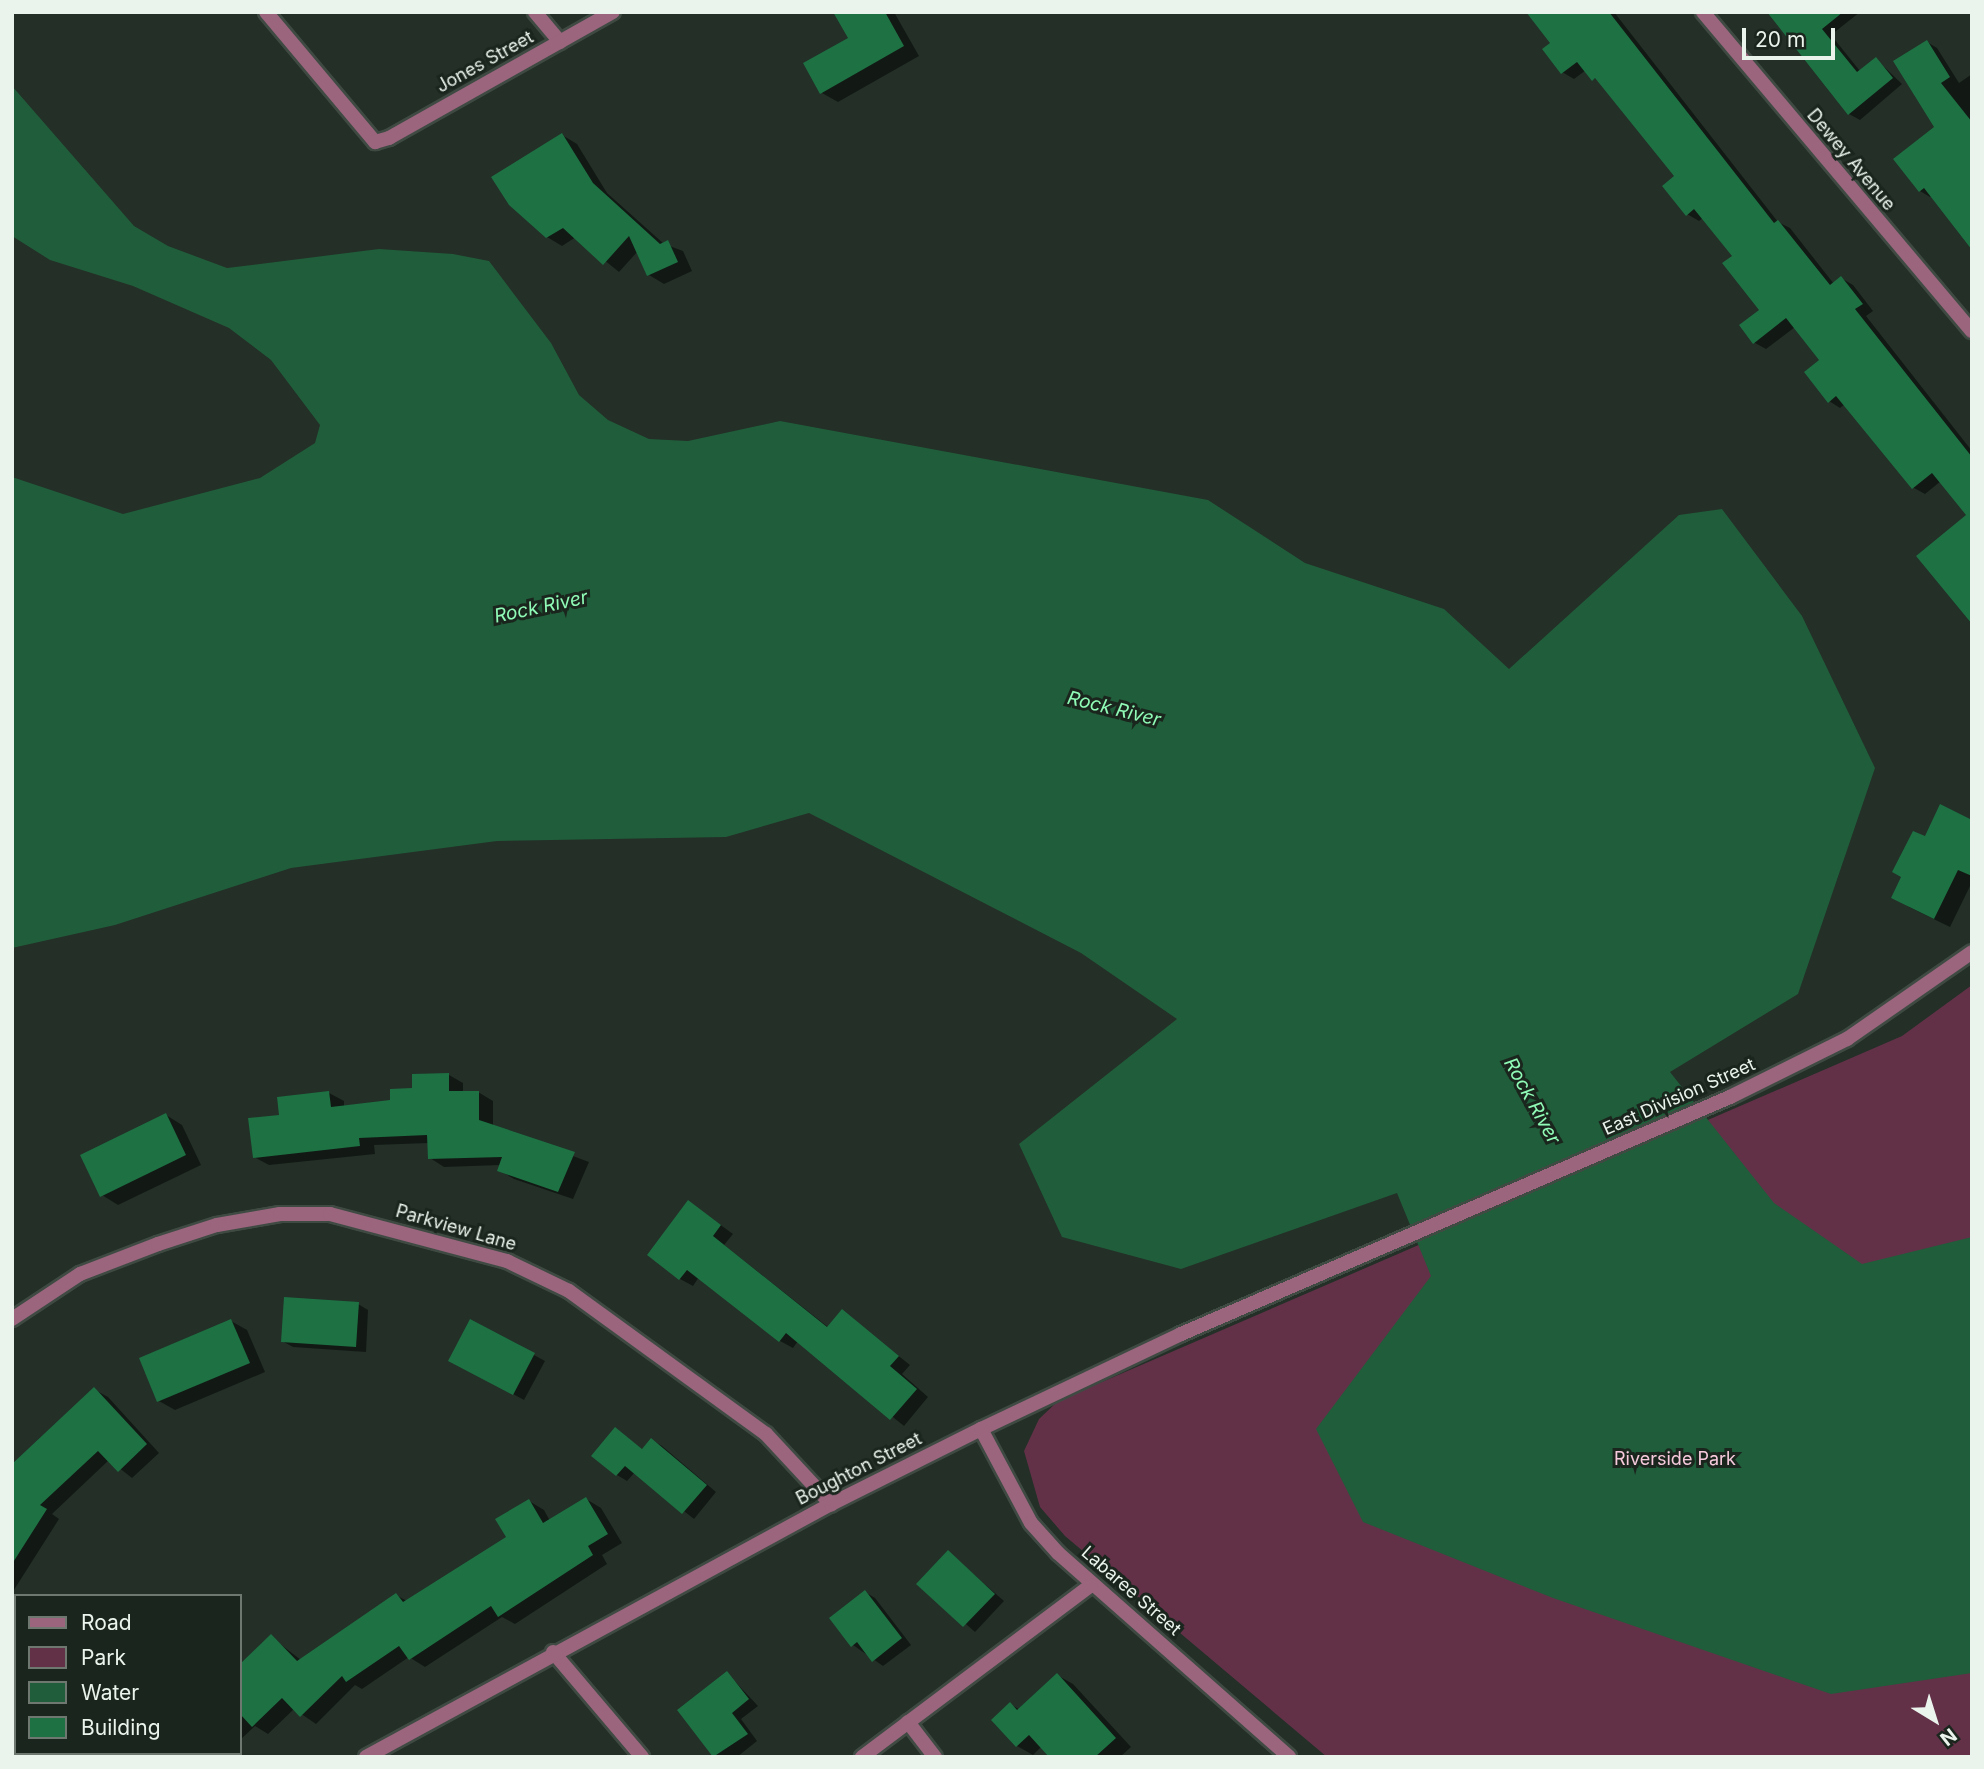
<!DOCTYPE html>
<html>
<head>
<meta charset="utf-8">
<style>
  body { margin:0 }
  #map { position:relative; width:1984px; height:1769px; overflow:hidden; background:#232f27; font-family:Inter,sans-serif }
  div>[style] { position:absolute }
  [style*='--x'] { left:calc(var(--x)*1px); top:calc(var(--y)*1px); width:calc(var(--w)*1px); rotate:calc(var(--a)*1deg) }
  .green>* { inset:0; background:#623148 }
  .water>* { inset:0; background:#205d3a }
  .shadow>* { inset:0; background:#0007 }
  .building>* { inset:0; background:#1d7143 }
  .roads { filter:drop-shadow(2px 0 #3f4a43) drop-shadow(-2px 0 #3f4a43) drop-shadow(0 2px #3f4a43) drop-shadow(0 -2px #3f4a43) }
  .service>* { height:14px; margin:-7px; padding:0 7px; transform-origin:7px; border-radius:7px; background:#9a657d }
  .minor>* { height:14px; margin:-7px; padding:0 7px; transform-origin:7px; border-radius:7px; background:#9a657d }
  .tertiary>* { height:14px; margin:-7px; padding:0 7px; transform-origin:7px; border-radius:7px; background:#9a657d }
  span { translate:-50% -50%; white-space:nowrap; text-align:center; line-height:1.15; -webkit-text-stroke:6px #1a251d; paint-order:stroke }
  .street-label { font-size:18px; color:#ebf3ed }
  .park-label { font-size:18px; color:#f6cadc }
  .water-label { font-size:19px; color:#8ffbb6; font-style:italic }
  .frame { position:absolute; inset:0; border:14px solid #ebf3ed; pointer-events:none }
  .legend { position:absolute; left:14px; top:1594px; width:228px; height:161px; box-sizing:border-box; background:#1a251d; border:2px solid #6e7770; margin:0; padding:9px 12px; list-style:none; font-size:21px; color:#ebf3ed }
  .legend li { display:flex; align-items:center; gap:14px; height:35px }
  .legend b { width:35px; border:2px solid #6e7770 }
  .north { position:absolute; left:1900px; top:1685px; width:70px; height:70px; -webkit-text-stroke:5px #1a251d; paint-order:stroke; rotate:142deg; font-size:19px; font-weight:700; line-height:28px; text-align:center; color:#ebf3ed }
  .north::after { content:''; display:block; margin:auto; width:24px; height:32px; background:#ebf3ed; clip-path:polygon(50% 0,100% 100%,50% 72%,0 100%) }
  .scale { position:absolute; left:1742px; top:28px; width:93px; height:32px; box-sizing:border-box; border:4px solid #ebf3ed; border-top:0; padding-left:9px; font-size:21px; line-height:24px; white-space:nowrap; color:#ebf3ed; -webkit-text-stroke:5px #1a251d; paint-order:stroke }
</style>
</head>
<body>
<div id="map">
  <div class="green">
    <i style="clip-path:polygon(1972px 985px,1972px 1757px,1327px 1757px,1065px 1536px,1040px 1507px,1024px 1451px,1039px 1419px,1058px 1401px,1902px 1036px)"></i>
  </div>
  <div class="water">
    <i style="clip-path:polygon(12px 86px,134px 226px,168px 246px,227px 268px,379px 249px,453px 254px,489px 261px,551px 343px,579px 395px,608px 420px,649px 439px,688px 441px,780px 421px,1208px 500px,1305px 563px,1444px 609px,1509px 669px,1679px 515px,1722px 509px,1802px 616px,1875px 768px,1798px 994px,1670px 1072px,1774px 1203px,1862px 1264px,1972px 1237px,1972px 1673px,1831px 1694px,1553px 1598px,1363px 1522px,1316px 1429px,1431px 1276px,1397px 1193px,1181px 1269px,1062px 1237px,1019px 1144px,1177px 1019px,1081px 953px,809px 813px,726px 837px,497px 841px,291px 868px,115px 925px,12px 948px,12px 477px,123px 514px,260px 478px,315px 443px,320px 425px,271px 360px,229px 328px,133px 286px,50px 260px,12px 236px)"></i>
  </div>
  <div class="shadow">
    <i style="clip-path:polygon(835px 12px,894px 12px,919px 56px,838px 102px,822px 93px,850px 38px)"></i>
    <i style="clip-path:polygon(1529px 12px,1614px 12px,1778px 222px,1790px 228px,1834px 284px,1841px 278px,1853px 285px,1873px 311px,1866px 316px,1972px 451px,1972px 616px,1969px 515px,1941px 481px,1925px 494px,1914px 488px,1845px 404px,1840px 408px,1829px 401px,1822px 361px,1795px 327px,1766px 349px,1755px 343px,1741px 326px,1761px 310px,1734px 256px,1703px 218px,1699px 221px,1687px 214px,1677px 176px,1603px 85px,1586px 70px,1574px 79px,1562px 72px,1553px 43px)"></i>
    <i style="clip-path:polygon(1771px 12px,1860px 12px,1831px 35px,1860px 71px,1876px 59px,1902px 84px,1860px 120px,1849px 114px)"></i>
    <i style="clip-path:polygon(1927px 42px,1937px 48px,1959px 83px,1972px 74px,1972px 164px,1930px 197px,1920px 191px,1936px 127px)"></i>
    <i style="clip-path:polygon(562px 135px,577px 144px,607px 193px,664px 244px,683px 251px,692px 271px,664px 284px,649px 275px,638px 251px,619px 272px,576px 237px,562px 246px,547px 237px)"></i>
    <i style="clip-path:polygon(1972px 822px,1972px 882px,1950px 927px,1909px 907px,1903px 877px,1925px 838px)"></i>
    <i style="clip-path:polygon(449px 1075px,463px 1083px,463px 1093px,478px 1092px,493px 1101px,493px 1126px,589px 1162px,573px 1199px,514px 1179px,499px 1170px,501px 1165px,444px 1167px,430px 1158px,429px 1143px,374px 1145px,375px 1154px,269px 1165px,254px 1157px,280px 1116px,329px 1093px,344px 1101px,344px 1107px,392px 1102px)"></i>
    <i style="clip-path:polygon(166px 1115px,182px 1125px,201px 1165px,118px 1205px,102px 1195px)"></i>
    <i style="clip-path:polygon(689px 1202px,733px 1234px,724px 1245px,828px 1327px,842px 1311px,910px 1365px,902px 1374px,928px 1397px,904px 1426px,798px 1341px,793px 1348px,780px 1341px,699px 1277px,693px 1286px,680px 1279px)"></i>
    <i style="clip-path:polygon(358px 1304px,368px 1310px,366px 1352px,293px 1347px,282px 1341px)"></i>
    <i style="clip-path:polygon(231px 1321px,247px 1330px,265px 1372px,175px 1410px,159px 1401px)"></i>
    <i style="clip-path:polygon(471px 1321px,545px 1361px,524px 1400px,461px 1366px)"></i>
    <i style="clip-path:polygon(95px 1390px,108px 1397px,159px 1453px,132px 1478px,109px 1460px,52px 1514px,59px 1519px,12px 1593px,12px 1478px)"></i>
    <i style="clip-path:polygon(616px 1429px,643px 1450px,652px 1440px,662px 1446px,716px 1492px,694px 1519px,635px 1472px,627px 1481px,617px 1475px)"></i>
    <i style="clip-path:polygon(586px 1499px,601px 1508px,622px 1543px,602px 1555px,607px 1564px,515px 1624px,502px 1617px,425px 1667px,409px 1657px,362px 1689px,355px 1685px,316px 1724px,294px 1709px,268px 1734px,255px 1726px,240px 1740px,240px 1667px,271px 1637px,301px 1660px,396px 1595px,407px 1601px,509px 1538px,529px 1501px,544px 1510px,550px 1521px)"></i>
    <i style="clip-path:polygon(948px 1552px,1004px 1601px,975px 1632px,919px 1583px)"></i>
    <i style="clip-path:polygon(865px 1592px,875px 1598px,911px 1645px,883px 1666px,853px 1645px)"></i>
    <i style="clip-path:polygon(727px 1673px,758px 1706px,741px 1719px,757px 1741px,737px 1757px,716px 1757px,680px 1711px)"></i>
    <i style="clip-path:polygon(1057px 1675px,1073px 1684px,1131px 1747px,1120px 1757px,1052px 1757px,1042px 1746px,1033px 1755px,1017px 1746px,993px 1720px,1010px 1704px,1020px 1710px)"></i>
    <i style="clip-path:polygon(155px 1753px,224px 1753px,221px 1757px)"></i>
  </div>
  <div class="building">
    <i style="clip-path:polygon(833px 12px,885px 12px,904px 46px,820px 94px,803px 63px,848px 38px)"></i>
    <i style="clip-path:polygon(1526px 12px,1609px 12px,1774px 223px,1778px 220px,1830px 285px,1841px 276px,1863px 304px,1855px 309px,1972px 457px,1972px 624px,1916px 556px,1966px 515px,1932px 473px,1912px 489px,1836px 396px,1828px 403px,1804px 372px,1819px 360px,1786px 318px,1753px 344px,1739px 325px,1759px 310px,1722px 263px,1732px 256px,1694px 209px,1686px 216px,1662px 186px,1674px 176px,1595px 78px,1592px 81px,1577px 62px,1561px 74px,1542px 49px,1550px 43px)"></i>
    <i style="clip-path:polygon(1767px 12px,1843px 12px,1822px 29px,1857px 72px,1876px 57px,1893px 78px,1848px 115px)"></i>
    <i style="clip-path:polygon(1927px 40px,1950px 77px,1941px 83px,1972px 122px,1972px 250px,1924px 188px,1919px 192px,1893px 159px,1934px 127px,1893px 61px)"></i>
    <i style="clip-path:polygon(562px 133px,593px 183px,660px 244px,668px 240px,678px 262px,647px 276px,629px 236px,603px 265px,563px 228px,546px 238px,509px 205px,491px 177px)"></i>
    <i style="clip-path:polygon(1940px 804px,1972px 820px,1972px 876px,1958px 870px,1934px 919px,1891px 898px,1901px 877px,1892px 872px,1913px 831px,1925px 836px)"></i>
    <i style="clip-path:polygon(449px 1073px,449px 1091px,479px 1091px,479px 1120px,575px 1152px,558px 1192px,497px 1171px,502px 1157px,428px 1159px,427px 1135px,359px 1138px,360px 1146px,253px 1158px,248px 1118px,279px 1115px,277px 1097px,329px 1091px,331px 1107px,390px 1100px,390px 1089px,412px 1088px,412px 1074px)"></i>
    <i style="clip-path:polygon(166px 1113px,186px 1155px,100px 1197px,80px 1155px)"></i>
    <i style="clip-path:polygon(688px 1200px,721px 1225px,713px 1236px,827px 1327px,842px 1309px,899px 1356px,890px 1366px,917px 1389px,890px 1420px,786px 1333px,779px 1342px,687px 1270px,679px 1280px,647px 1255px)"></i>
    <i style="clip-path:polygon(284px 1297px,359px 1302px,356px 1347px,281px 1342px)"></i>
    <i style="clip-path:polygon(231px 1319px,250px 1363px,157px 1402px,139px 1358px)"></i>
    <i style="clip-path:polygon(470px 1319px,535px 1353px,513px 1395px,448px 1361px)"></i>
    <i style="clip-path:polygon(94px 1387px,147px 1444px,118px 1472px,98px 1451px,40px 1505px,47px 1509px,12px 1564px,12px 1464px)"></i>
    <i style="clip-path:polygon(615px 1427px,642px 1449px,651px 1438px,707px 1485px,682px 1514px,625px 1466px,616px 1476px,591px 1456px)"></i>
    <i style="clip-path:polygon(586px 1497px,608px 1534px,588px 1546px,593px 1555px,498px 1617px,491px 1606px,409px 1660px,399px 1646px,346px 1682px,342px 1676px,300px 1717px,282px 1698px,252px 1727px,240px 1714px,240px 1664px,271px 1634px,297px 1661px,396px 1593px,403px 1602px,506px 1537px,495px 1519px,529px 1499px,543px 1523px)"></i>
    <i style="clip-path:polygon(948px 1550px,995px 1594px,963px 1627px,916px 1584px)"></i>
    <i style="clip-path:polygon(865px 1590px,902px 1638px,872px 1662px,857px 1642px,851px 1647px,829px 1618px)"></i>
    <i style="clip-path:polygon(727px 1671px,749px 1699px,732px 1713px,748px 1734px,713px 1757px,677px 1710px)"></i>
    <i style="clip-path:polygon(1057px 1673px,1116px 1738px,1095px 1757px,1049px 1757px,1029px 1735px,1016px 1747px,991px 1720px,1010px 1702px,1017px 1710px)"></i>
  </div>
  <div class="roads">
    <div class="service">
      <i style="--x:535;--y:12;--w:39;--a:50"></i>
      <i style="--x:908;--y:1722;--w:44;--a:52.4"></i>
    </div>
    <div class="minor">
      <i style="--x:266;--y:12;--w:170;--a:50"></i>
      <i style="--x:375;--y:142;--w:15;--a:-16"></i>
      <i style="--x:389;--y:138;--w:257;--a:-29.4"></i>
      <i style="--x:1703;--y:12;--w:417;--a:49.9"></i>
      <i style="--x:12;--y:1319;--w:82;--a:-33.5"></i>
      <i style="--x:80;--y:1274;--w:84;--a:-21"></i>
      <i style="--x:158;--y:1244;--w:62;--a:-17.9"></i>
      <i style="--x:217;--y:1225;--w:64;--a:-9.9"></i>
      <i style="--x:280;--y:1214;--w:50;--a:0"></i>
      <i style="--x:330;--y:1214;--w:183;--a:14.9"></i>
      <i style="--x:507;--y:1261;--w:69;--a:25.8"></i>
      <i style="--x:569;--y:1291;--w:243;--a:36"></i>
      <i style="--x:766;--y:1434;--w:96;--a:47.1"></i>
      <i style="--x:981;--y:1429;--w:106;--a:62"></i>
      <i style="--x:1031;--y:1523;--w:40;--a:48"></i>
      <i style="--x:1058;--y:1553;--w:308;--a:41.4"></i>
      <i style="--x:553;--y:1652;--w:138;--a:49.7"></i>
      <i style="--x:862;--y:1757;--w:286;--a:-36.9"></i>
    </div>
    <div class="tertiary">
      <i style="--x:366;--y:1757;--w:529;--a:-28.55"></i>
      <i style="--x:831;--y:1504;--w:168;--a:-26.6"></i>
      <i style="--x:981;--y:1429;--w:221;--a:-25.4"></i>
      <i style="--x:1181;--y:1334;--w:598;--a:-23.35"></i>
      <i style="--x:1730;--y:1097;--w:131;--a:-26.4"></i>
      <i style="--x:1847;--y:1039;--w:152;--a:-34.8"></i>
    </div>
  </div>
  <div class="street-label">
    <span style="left:485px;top:62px;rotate:-29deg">Jones Street</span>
    <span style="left:1851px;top:160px;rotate:50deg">Dewey Avenue</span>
    <span style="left:1679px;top:1097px;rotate:-24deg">East Division Street</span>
    <span style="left:456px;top:1228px;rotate:16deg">Parkview Lane</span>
    <span style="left:859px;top:1469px;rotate:-27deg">Boughton Street</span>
    <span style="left:1131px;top:1591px;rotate:41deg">Labaree Street</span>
  </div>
  <div class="park-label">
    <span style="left:1675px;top:1459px">Riverside Park</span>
  </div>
  <div class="water-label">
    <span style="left:541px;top:607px;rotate:-12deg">Rock River</span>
    <span style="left:1114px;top:709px;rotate:14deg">Rock River</span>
    <span style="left:1532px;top:1101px;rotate:61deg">Rock River</span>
  </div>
  <div class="frame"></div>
  <ul class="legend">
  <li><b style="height:9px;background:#9a657d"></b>Road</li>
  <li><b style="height:19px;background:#623148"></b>Park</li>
  <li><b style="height:19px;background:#205d3a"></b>Water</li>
  <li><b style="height:19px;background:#1d7143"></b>Building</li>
  </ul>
  <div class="north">N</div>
  <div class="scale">20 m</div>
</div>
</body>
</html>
